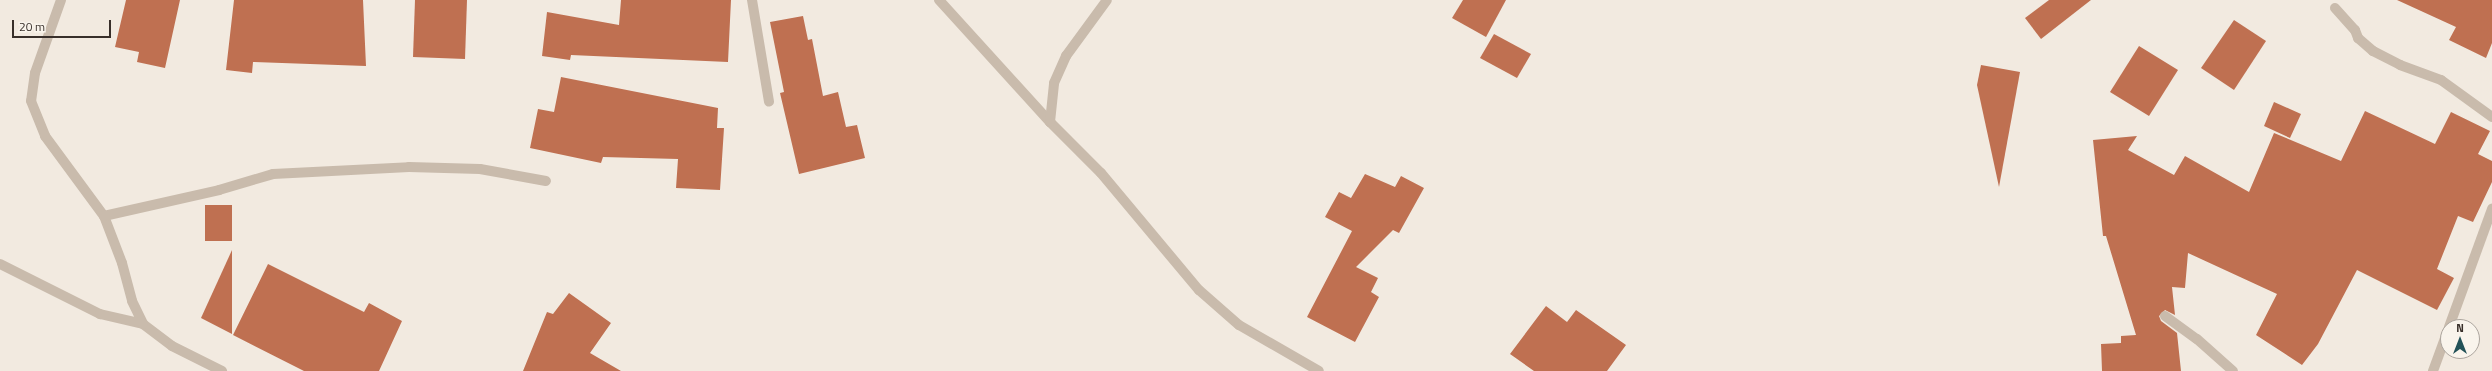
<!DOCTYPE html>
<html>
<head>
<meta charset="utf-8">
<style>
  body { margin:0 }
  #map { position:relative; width:2492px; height:371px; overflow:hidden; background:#f2eae0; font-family:"Titillium Web",sans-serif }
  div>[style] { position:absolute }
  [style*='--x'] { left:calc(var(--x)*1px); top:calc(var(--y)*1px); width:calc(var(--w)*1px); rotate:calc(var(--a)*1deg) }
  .building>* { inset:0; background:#bf7051 }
  .minor>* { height:10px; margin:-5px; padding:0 5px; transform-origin:5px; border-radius:5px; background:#c9bbac }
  span { translate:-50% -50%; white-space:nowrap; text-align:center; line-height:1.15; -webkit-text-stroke:3px #f9f4ec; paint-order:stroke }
  .north { position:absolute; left:2440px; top:319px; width:40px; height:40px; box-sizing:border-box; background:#f9f4ec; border:1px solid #aca59e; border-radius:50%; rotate:0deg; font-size:11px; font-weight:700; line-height:16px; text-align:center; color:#382f2a }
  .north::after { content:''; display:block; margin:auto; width:14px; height:18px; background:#225157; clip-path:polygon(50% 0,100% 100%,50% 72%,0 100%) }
  .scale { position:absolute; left:12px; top:20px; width:99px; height:18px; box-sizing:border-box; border:2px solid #382f2a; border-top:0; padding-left:5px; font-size:12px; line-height:14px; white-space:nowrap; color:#382f2a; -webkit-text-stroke:3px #f9f4ec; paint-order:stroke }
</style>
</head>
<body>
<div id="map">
  <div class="building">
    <i style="clip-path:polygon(126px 0,180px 0,165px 68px,137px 62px,139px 52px,115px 47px)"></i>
    <i style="clip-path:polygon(234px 0,363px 0,366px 66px,253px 62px,252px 73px,226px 70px)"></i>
    <i style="clip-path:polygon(415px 0,467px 0,465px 59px,413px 57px)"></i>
    <i style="clip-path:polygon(621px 0,731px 0,728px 62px,571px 55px,570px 60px,542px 56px,547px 12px,619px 25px)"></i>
    <i style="clip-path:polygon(1463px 0,1506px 0,1486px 37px,1452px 18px)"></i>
    <i style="clip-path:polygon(2049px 0,2091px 0,2041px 39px,2025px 18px)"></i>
    <i style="clip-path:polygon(2397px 0,2492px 0,2492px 43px,2486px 58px,2449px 40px,2456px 27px)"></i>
    <i style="clip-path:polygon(803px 16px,808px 40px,812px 39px,823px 96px,838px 92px,846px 127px,857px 125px,865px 158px,799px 174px,780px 93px,784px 92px,770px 22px)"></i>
    <i style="clip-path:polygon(2234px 20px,2266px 41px,2234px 90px,2201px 68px)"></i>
    <i style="clip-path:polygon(1494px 34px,1531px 54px,1517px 78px,1480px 58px)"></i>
    <i style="clip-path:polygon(2139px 46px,2178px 70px,2149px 116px,2110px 92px)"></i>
    <i style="clip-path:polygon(1981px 65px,2020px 72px,1999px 187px,1977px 85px)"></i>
    <i style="clip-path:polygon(561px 77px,718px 108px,717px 128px,724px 128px,720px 190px,676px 188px,678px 159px,603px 157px,601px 163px,530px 148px,538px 109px,554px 112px)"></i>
    <i style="clip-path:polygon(2274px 102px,2301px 114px,2290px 138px,2264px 126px)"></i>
    <i style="clip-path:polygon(2365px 111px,2435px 144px,2451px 112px,2490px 131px,2478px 154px,2492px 161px,2492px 182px,2473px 222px,2458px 216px,2437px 269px,2454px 278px,2437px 310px,2357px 270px,2318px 344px,2302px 365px,2256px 335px,2277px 294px,2188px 253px,2185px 288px,2172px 287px,2175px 315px,2165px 310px,2159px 316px,2161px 321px,2177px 333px,2181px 371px,2102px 371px,2101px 344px,2121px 343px,2121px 336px,2136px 335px,2106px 236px,2103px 236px,2093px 140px,2137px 136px,2128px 150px,2174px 175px,2185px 156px,2249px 192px,2274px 133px,2341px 161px)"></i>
    <i style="clip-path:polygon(1365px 174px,1395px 187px,1401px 176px,1424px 188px,1399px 233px,1393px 230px,1356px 267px,1378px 278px,1371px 292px,1379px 297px,1355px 342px,1307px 317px,1352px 231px,1325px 217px,1339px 192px,1351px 198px)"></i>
    <i style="clip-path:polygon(205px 205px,232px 205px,232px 241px,205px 241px)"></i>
    <i style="clip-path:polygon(232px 250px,232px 334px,201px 318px)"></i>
    <i style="clip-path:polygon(268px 264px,364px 312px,369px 303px,402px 321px,379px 371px,304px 371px,233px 335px)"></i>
    <i style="clip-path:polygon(569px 293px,611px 323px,590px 353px,621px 371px,523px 371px,547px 312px,553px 314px)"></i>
    <i style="clip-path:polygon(1546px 306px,1567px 322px,1576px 310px,1626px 345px,1607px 371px,1534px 371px,1510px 354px)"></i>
  </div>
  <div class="minor">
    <i style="--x:61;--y:0;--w:77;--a:109.6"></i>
    <i style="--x:35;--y:73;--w:28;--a:98"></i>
    <i style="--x:31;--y:101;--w:38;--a:68"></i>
    <i style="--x:45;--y:136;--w:99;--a:53.6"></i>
    <i style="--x:104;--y:216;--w:50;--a:69"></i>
    <i style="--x:122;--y:263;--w:39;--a:75"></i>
    <i style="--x:132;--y:301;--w:25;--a:64"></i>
    <i style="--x:143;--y:324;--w:36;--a:37"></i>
    <i style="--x:172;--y:346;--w:56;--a:26.6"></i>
    <i style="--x:752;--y:0;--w:103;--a:80.5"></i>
    <i style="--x:939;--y:0;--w:165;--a:47.7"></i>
    <i style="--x:1050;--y:122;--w:72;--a:45"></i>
    <i style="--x:1101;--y:173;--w:153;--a:50.1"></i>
    <i style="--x:1199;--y:290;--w:53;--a:41.2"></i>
    <i style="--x:1239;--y:325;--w:92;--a:29.9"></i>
    <i style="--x:2335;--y:8;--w:30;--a:48"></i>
    <i style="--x:2355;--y:30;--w:9;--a:69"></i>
    <i style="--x:2358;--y:38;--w:20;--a:41"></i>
    <i style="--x:2373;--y:51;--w:30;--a:27"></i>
    <i style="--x:2400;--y:65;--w:44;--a:20.1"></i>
    <i style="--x:2441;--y:80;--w:63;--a:36"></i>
    <i style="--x:1050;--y:122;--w:39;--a:-84"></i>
    <i style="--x:1054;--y:83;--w:30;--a:-66"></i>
    <i style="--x:1066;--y:56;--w:69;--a:-53.8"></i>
    <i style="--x:104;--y:216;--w:118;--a:-12.7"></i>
    <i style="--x:219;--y:190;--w:56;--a:-16.5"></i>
    <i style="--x:273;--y:174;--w:136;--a:-2.9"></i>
    <i style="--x:409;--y:167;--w:71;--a:1.6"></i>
    <i style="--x:480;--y:169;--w:67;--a:10.3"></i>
    <i style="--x:0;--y:264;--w:112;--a:26.6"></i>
    <i style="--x:100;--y:314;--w:44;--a:13.1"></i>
    <i style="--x:2165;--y:316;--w:39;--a:36"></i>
    <i style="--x:2197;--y:339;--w:48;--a:41.6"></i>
    <i style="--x:2449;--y:327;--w:126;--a:-70"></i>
    <i style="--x:2433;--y:371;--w:44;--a:-69.9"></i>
  </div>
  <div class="north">N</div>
  <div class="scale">20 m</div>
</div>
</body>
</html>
